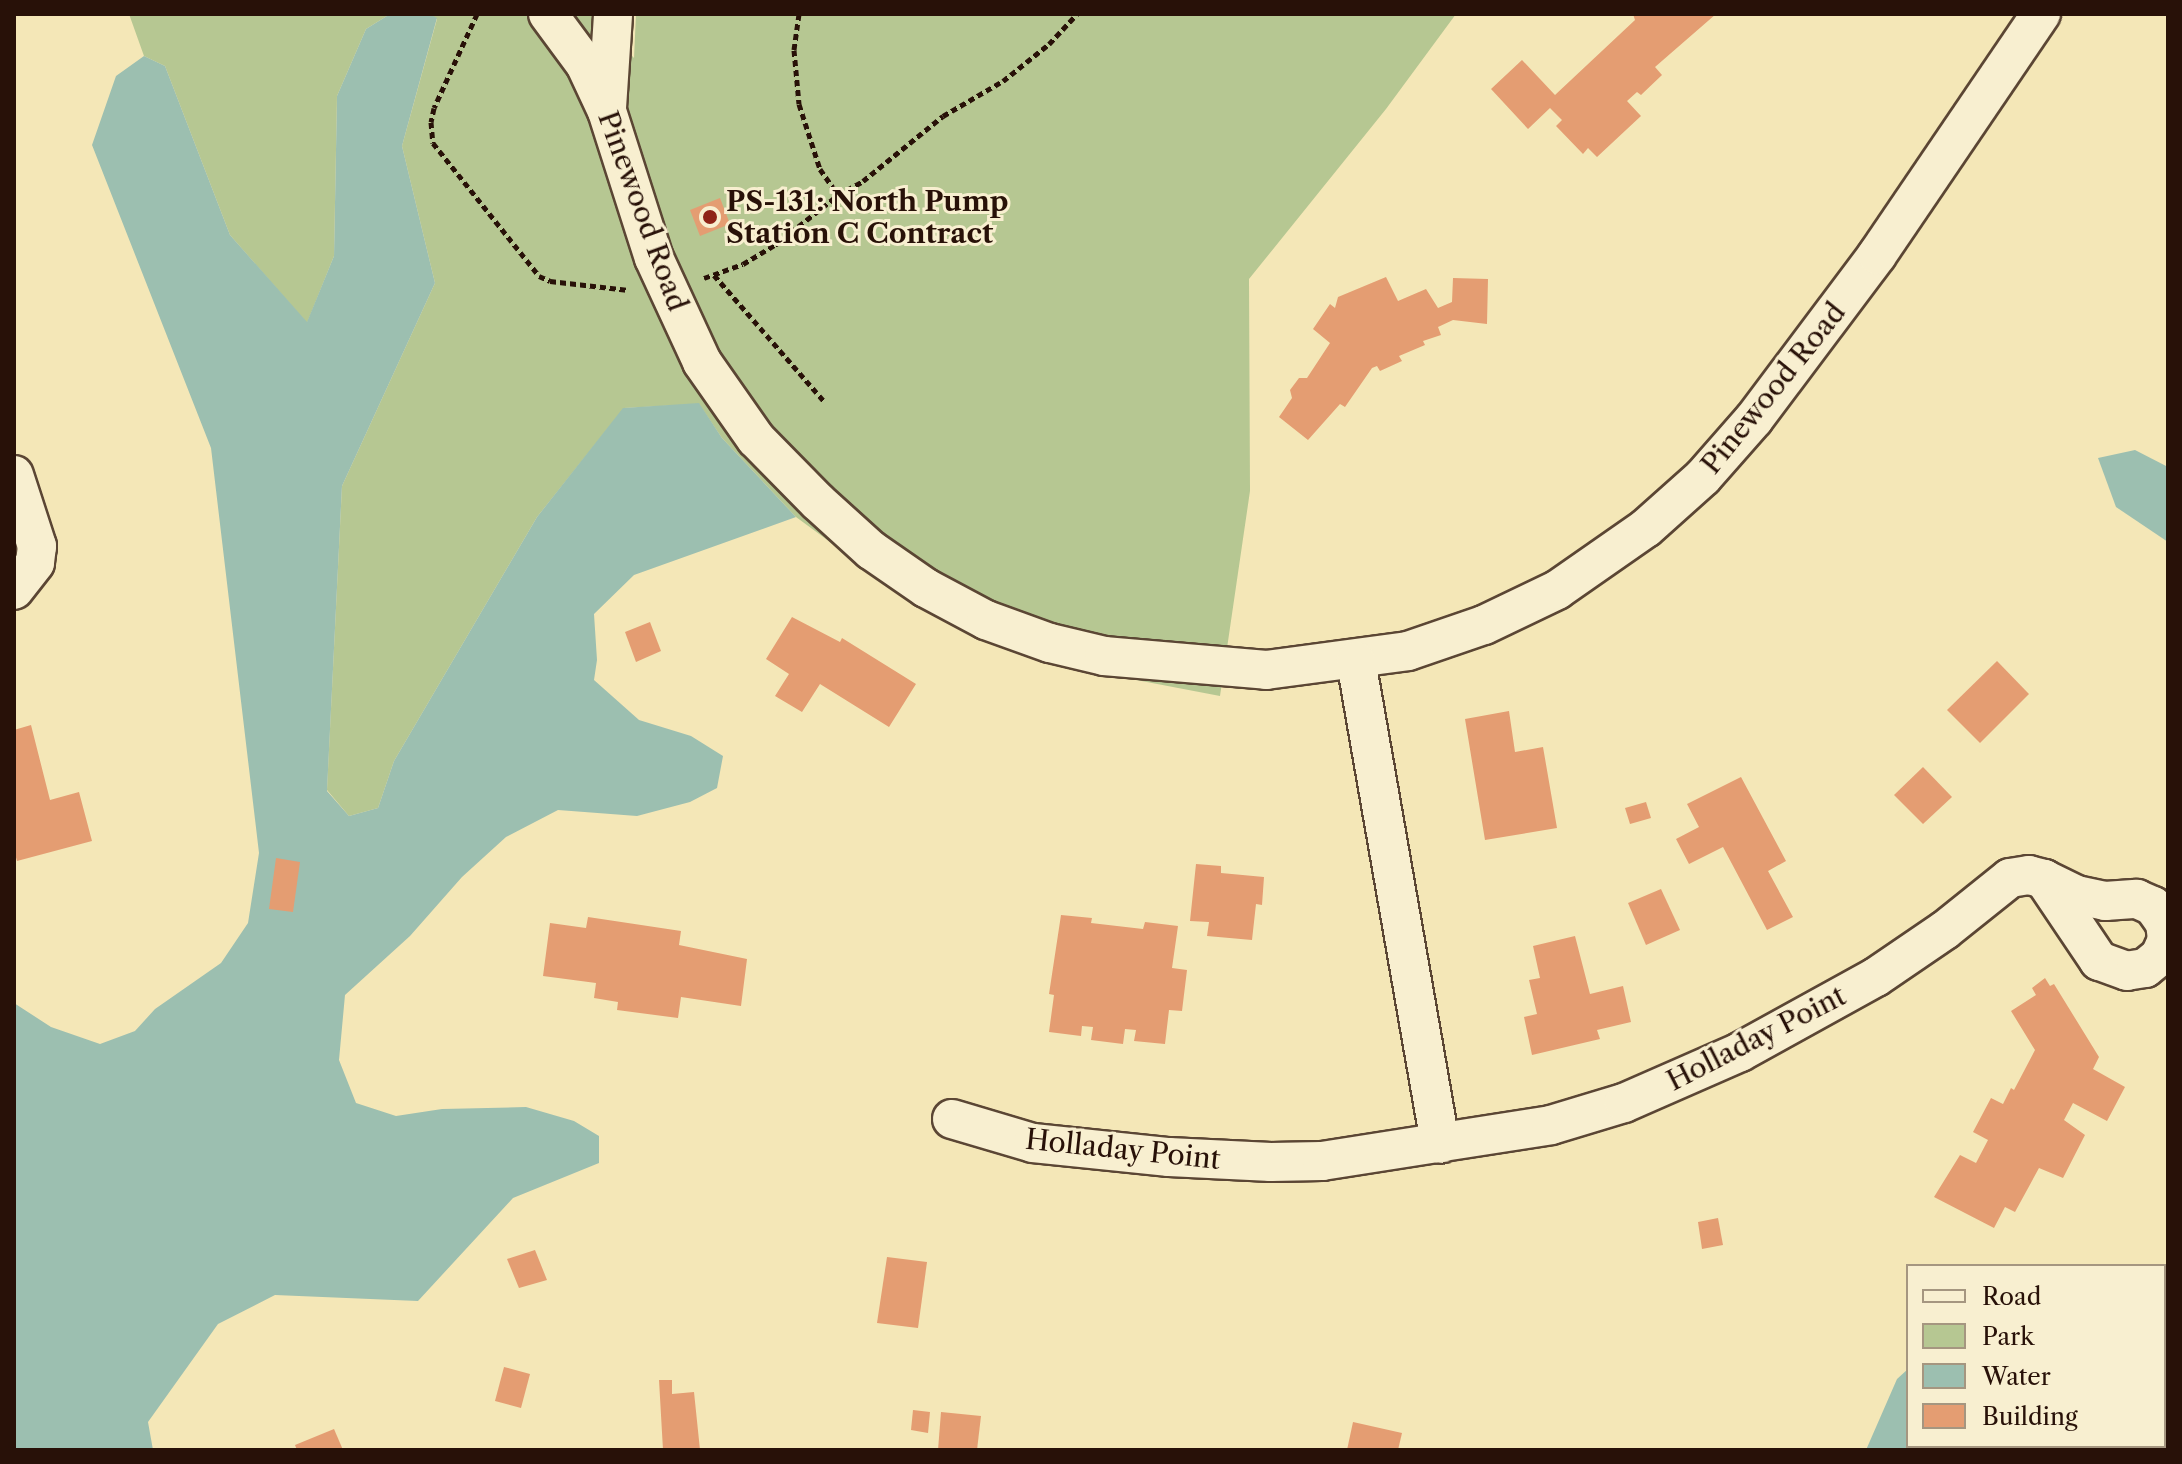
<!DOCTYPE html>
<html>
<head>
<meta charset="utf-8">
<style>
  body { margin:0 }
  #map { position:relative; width:2182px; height:1464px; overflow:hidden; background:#f4e7b7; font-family:"Libre Caslon Text",serif }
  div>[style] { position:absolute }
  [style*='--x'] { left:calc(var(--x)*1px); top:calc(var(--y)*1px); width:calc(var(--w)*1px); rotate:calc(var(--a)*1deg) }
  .green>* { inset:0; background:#b6c792 }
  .water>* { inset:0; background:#9cbfb0 }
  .building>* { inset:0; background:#e49d72 }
  .path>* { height:5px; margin-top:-2.5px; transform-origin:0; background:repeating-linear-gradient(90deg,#281108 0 6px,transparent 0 10px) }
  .roads { filter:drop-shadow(2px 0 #5b4634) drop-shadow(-2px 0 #5b4634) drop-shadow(0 2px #5b4634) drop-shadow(0 -2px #5b4634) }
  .minor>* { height:38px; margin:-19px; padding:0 19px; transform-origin:19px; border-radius:19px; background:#f8efd0 }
  .dots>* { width:22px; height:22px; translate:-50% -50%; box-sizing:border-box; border:4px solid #f8efd0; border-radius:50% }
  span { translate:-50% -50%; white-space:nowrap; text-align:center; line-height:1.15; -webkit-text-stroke:6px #f8efd0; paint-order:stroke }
  .poi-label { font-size:28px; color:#281108; font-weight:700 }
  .left { translate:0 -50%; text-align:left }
  .street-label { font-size:28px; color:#281108 }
  .frame { position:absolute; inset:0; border:16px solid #281108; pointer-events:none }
  .legend { position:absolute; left:1906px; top:1264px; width:260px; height:184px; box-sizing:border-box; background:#f8efd0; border:2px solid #a59680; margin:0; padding:10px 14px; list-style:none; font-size:24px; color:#281108 }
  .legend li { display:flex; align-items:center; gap:16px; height:40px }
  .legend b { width:40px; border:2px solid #a59680 }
</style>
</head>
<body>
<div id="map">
  <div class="green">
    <i style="clip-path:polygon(129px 14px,390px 14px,366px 29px,337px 96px,334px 256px,307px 323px,230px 235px,165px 66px,144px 56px)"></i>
    <i style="clip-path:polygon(430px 14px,592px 14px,634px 58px,636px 14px,1456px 14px,1386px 109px,1249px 279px,1250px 491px,1220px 696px,1084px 670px,860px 564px,796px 517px,722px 438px,699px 404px,624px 408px,537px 517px,394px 761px,378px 808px,349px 816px,327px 790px,342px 486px,435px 283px,402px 146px,437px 19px)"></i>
  </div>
  <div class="water">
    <i style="clip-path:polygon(390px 14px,430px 14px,437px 18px,402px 146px,435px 283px,342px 486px,327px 791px,349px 816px,378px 808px,394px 761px,537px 517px,623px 408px,699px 403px,722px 438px,796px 517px,634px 575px,594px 614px,597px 660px,594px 680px,639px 720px,691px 736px,723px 756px,717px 788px,690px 802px,637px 816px,558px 810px,506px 837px,462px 877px,410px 936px,345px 995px,339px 1060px,356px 1103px,396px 1116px,442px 1109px,526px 1107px,574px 1121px,599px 1136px,599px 1163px,513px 1198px,418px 1301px,275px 1295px,218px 1324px,148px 1422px,153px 1450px,14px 1450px,14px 1003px,51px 1027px,100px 1044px,135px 1031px,155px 1009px,221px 963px,248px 923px,259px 853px,211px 448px,92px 145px,116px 76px,144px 56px,165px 66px,230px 235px,307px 322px,334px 256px,337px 96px,366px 29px)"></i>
    <i style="clip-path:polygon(2135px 450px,2168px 467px,2168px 542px,2116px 507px,2098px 458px)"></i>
    <i style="clip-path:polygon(2164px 1346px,2168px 1348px,2168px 1450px,1866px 1450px,1897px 1379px,1908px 1369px,1908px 1446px,2164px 1446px)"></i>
  </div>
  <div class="building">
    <i style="clip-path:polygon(1633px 14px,1716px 14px,1655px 67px,1662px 75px,1641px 95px,1637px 92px,1627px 101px,1641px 116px,1597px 157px,1588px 148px,1583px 154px,1556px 126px,1562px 120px,1550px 108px,1528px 129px,1491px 89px,1522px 60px,1555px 95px,1635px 20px)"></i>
    <i style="clip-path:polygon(720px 198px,730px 224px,700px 236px,690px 210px)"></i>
    <i style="clip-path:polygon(1386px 277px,1398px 301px,1426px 289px,1438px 308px,1452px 302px,1453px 278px,1488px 279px,1487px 324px,1453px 320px,1438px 327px,1441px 335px,1423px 341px,1425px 345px,1399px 356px,1402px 361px,1380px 371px,1377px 366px,1372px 368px,1345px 407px,1340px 404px,1308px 440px,1279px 417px,1292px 398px,1290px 390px,1299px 378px,1307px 378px,1330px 343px,1313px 329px,1330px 304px,1335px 308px,1338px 297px)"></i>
    <i style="clip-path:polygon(792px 617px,840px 642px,842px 638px,916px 684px,889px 727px,820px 684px,802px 712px,775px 696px,789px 674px,766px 659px)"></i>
    <i style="clip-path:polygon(650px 622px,661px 651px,636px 662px,625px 632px)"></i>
    <i style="clip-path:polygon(1997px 661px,2029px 694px,1980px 743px,1947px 710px)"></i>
    <i style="clip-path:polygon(1509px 711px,1515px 752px,1543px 747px,1557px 828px,1485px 840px,1465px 719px)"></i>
    <i style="clip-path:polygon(31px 725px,50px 800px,79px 792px,92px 841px,17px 861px,14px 850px,14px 730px)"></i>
    <i style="clip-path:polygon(1923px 767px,1952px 797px,1923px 824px,1894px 795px)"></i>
    <i style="clip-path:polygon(1741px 777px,1786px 861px,1768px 871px,1793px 917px,1767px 930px,1723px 847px,1689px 864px,1676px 839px,1699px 827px,1687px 804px)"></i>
    <i style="clip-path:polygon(1646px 802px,1651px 818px,1630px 824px,1625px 808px)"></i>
    <i style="clip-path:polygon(276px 858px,300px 862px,293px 912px,269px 909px)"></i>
    <i style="clip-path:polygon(1196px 864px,1221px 866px,1221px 873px,1264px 877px,1262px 905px,1256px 904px,1252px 940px,1207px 936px,1209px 922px,1190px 921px)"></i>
    <i style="clip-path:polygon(1661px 889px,1680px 930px,1646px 945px,1628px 903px)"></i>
    <i style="clip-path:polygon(1061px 915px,1092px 918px,1091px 923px,1143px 929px,1145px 922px,1178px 926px,1172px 968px,1187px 970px,1182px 1011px,1169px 1010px,1165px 1044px,1134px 1041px,1136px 1030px,1125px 1029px,1123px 1044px,1091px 1040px,1093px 1027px,1082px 1026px,1081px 1036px,1049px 1032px,1054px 995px,1049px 994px)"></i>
    <i style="clip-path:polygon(588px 917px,681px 931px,679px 945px,747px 959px,741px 1006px,681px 997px,678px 1018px,617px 1010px,618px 1002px,594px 998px,596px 983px,543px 976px,550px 923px,586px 928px)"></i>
    <i style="clip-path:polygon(1575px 936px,1590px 994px,1623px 986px,1631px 1022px,1597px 1030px,1600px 1039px,1532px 1055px,1524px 1017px,1537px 1014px,1529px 980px,1540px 978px,1533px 946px)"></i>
    <i style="clip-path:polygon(2045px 978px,2050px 986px,2054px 984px,2099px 1057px,2093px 1069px,2125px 1087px,2107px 1121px,2073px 1103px,2064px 1120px,2085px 1135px,2063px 1178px,2039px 1168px,2015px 1212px,2005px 1207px,1994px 1228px,1934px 1197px,1960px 1155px,1976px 1163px,1988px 1140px,1973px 1132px,1991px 1098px,2003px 1104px,2011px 1088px,2014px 1090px,2035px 1050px,2011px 1011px,2036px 995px,2032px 988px)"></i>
    <i style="clip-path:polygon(1718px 1218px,1723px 1245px,1702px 1249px,1698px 1222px)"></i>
    <i style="clip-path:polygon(535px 1250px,547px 1280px,519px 1288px,507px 1259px)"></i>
    <i style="clip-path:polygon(887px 1257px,927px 1262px,918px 1328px,877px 1323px)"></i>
    <i style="clip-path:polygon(504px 1367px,530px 1374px,521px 1408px,495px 1401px)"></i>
    <i style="clip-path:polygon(659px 1380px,672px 1380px,672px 1394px,694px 1392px,700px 1450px,663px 1450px)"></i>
    <i style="clip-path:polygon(913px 1410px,930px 1412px,928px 1433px,911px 1430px)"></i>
    <i style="clip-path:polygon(941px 1412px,981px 1416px,977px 1450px,938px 1450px)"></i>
    <i style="clip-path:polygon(1353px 1422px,1402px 1433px,1398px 1450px,1347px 1450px)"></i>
    <i style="clip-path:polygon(334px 1429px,343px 1450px,297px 1450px,295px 1445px)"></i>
  </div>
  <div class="path">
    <i style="--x:477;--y:14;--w:103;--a:114.6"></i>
    <i style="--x:434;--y:108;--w:14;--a:102"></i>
    <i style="--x:431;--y:122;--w:21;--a:85"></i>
    <i style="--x:433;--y:143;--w:170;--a:51.4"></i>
    <i style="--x:539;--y:276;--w:12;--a:24"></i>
    <i style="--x:550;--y:281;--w:79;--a:6.6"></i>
    <i style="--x:799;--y:14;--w:36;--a:98"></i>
    <i style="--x:794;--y:50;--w:54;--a:84.7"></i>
    <i style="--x:799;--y:104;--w:68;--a:72.1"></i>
    <i style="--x:820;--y:169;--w:32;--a:55"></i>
    <i style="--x:838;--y:195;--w:29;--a:-29"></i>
    <i style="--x:863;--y:181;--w:103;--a:-39.1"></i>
    <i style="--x:943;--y:116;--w:69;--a:-30.3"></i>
    <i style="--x:1003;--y:81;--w:59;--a:-38.8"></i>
    <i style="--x:1049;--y:44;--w:41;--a:-47"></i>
    <i style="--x:714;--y:275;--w:167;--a:48.9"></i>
    <i style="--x:704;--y:278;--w:41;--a:-19.7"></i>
    <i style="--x:743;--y:264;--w:37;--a:-31"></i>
    <i style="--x:775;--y:245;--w:80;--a:-38.4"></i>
  </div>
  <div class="roads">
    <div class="minor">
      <i style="--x:548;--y:14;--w:62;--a:53.5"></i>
      <i style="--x:585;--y:64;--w:52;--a:64.9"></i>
      <i style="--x:607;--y:111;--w:154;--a:72.3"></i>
      <i style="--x:654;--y:258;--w:115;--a:65.2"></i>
      <i style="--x:702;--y:362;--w:94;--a:55"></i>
      <i style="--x:756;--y:439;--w:88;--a:45.5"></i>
      <i style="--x:818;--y:502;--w:72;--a:42.2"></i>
      <i style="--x:871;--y:550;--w:67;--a:34.6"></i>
      <i style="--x:926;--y:588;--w:68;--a:28.1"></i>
      <i style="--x:986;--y:620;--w:68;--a:19.8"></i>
      <i style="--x:1050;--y:643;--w:56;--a:13.5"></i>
      <i style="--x:1104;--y:656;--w:163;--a:4.9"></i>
      <i style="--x:1266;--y:670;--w:143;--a:-7.6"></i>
      <i style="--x:1408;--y:651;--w:80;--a:-18.9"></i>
      <i style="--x:1484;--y:625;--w:81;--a:-25.6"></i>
      <i style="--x:1557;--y:590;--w:108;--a:-34.9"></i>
      <i style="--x:1646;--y:528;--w:76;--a:-41.8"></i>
      <i style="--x:1703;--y:477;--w:77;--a:-48.7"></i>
      <i style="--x:1754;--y:419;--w:205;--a:-53.1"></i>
      <i style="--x:1877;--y:255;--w:292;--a:-55.8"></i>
      <i style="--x:607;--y:108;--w:94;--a:-86.3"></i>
      <i style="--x:14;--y:475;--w:75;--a:72.1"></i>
      <i style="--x:37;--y:546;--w:17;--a:97"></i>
      <i style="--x:35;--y:563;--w:34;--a:128"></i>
      <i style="--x:1356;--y:661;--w:490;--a:80.1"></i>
      <i style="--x:2044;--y:879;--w:37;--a:26"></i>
      <i style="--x:2077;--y:895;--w:29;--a:12"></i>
      <i style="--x:2105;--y:901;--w:32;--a:-4"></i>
      <i style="--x:2137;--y:899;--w:17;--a:24"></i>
      <i style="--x:2153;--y:906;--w:21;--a:55"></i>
      <i style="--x:2165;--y:923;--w:17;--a:83"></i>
      <i style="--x:2167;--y:940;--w:17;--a:114"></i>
      <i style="--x:2160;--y:956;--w:19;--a:141"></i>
      <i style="--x:2145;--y:968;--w:18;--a:171"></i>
      <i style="--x:2127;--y:971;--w:30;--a:-160"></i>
      <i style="--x:2099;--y:961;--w:99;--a:-123.9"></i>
      <i style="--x:952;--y:1119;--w:84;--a:16.5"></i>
      <i style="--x:1033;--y:1143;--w:137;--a:5.9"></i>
      <i style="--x:1169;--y:1157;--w:102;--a:2.8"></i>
      <i style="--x:1271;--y:1162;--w:51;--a:-1.1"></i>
      <i style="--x:1322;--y:1161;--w:232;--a:-8.9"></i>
      <i style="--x:1551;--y:1125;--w:76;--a:-16.8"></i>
      <i style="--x:1624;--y:1103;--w:127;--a:-23.7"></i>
      <i style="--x:1740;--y:1052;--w:155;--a:-28.9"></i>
      <i style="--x:1876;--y:977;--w:83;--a:-34.3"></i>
      <i style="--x:1945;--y:930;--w:83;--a:-38.7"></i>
      <i style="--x:2010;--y:878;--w:19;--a:-9"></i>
      <i style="--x:2029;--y:875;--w:16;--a:15"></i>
    </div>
  </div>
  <div class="dots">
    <i style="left:710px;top:217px;background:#8f2418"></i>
  </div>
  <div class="poi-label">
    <span class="left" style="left:726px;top:217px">PS-131: North Pump<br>Station C Contract</span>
  </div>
  <div class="street-label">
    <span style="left:643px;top:211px;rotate:70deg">Pinewood Road</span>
    <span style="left:1773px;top:388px;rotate:-51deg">Pinewood Road</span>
    <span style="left:1756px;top:1038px;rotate:-27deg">Holladay Point</span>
    <span style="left:1123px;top:1149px;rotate:6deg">Holladay Point</span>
  </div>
  <div class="frame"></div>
  <ul class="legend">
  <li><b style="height:10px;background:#f8efd0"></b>Road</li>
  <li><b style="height:22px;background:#b6c792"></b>Park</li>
  <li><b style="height:22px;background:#9cbfb0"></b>Water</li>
  <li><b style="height:22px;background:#e49d72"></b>Building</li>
  </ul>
</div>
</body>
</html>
